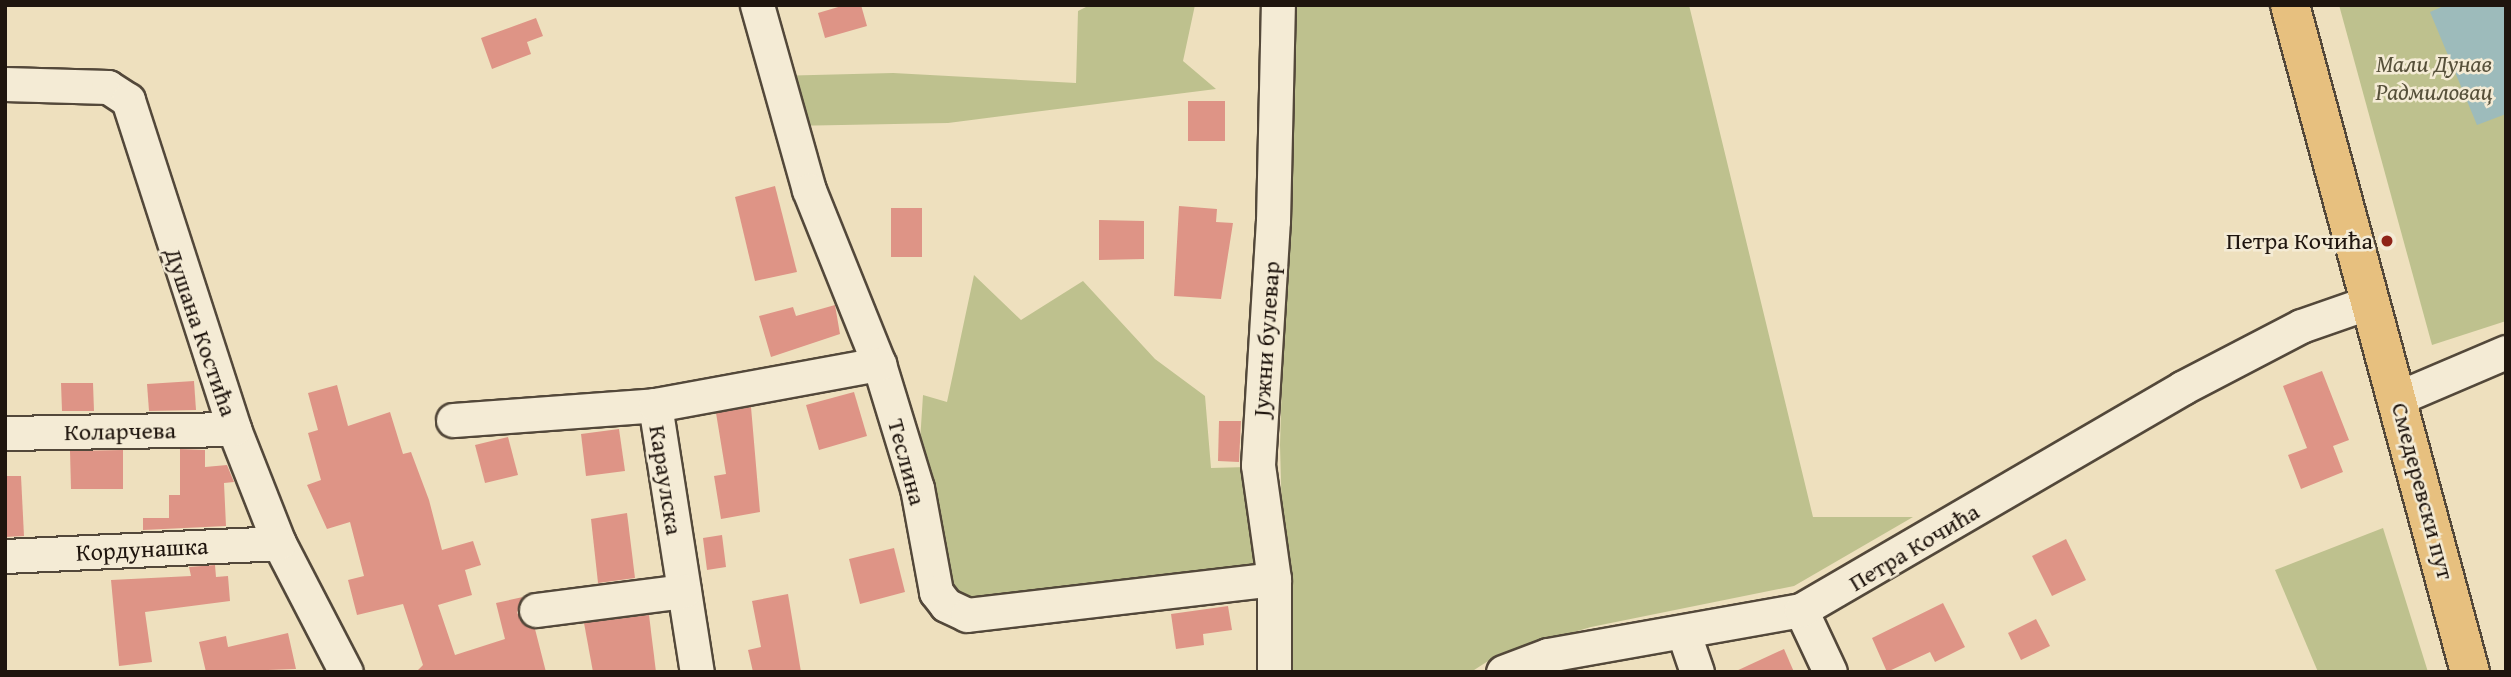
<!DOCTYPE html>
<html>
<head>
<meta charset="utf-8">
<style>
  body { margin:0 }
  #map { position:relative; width:2511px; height:677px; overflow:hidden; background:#eee0be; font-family:"Gentium Book Plus",serif }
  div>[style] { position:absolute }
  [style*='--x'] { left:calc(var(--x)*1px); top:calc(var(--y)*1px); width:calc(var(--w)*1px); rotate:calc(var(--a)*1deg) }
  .green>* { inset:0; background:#bec18e }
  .water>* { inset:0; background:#9dbbbb }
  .building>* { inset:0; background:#de9486 }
  .roads { filter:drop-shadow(2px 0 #53483a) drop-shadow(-2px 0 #53483a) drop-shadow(0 2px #53483a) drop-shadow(0 -2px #53483a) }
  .minor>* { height:33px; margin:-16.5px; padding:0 16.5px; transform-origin:16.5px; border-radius:16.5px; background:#f4ebd5 }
  .major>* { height:38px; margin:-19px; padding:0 19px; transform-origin:19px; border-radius:19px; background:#e7c07f }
  .dots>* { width:19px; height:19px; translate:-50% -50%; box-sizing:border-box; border:4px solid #f4ebd5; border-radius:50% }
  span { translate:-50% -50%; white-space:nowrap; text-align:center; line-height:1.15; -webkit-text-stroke:5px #f4ebd5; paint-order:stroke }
  .park-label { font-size:24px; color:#57513b; font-style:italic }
  .poi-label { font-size:24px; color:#1f150e }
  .right { translate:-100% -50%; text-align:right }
  .street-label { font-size:24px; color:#1f150e }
  .frame { position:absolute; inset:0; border:7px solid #1f150e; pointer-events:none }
</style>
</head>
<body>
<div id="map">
  <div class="green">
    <i style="clip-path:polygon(1090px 5px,1195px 5px,1183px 61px,1216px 89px,948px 123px,788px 126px,774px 76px,893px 73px,1076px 83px,1078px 11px)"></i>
    <i style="clip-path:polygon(1293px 5px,1689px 5px,1813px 517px,1913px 517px,1794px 586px,1591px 627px,1499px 654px,1471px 672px,1286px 672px,1280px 445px)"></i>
    <i style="clip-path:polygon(2339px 5px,2506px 5px,2506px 321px,2432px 345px)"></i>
    <i style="clip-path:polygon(974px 275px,1021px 320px,1083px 281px,1155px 359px,1205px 396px,1211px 468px,1247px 467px,1258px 568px,946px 605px,917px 488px,923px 395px,947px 402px)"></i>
    <i style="clip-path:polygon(2383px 528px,2428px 672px,2318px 672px,2275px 570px)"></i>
  </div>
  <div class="water">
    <i style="clip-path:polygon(2446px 5px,2506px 5px,2506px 114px,2477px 125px,2430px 12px)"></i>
  </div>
  <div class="building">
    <i style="clip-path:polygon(845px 5px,861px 5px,867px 26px,825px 38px,818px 13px)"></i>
    <i style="clip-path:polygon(536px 18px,543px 36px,527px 42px,531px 54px,492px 69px,481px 38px)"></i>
    <i style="clip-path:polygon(1188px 101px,1225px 101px,1225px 141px,1188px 141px)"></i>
    <i style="clip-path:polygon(775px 186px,797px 272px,755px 281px,735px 197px)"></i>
    <i style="clip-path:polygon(1179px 206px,1217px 209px,1216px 222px,1233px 223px,1221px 299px,1174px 296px)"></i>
    <i style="clip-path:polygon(891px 208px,922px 208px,922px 257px,891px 257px)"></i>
    <i style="clip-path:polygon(1099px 220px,1144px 221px,1144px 259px,1099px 260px)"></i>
    <i style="clip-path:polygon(835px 305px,840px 334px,771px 357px,759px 316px,793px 307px,796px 316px)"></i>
    <i style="clip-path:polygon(2322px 371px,2349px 440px,2333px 446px,2343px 472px,2301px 489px,2288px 455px,2307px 448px,2283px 386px)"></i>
    <i style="clip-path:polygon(194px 381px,196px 410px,149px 411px,147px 384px)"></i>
    <i style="clip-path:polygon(61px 383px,93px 383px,94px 411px,62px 411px)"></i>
    <i style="clip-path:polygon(337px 385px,348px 426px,390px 412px,403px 454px,411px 452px,429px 500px,442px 550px,473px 541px,481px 565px,465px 570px,472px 595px,438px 605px,455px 655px,505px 639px,496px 603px,523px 597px,517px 613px,535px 629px,546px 672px,416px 672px,423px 665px,403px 604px,357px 615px,348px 580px,364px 576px,350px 522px,327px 529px,307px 485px,321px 480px,308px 433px,318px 430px,308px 393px)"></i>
    <i style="clip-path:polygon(854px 392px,867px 436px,819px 450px,806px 405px)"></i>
    <i style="clip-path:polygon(751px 407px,760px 512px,721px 519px,714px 476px,726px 474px,716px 413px)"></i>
    <i style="clip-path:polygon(1219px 421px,1241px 421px,1239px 462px,1218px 461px)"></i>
    <i style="clip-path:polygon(619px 429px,625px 471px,586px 476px,581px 434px)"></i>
    <i style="clip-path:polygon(508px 437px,518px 475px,485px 483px,475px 445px)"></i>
    <i style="clip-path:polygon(180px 449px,205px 450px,205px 467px,227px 465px,234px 482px,224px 483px,226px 526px,143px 530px,143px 518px,169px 518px,169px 495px,180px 495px)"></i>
    <i style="clip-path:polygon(123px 450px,123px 489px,71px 489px,70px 451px)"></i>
    <i style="clip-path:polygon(5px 476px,21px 476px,24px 536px,5px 537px)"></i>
    <i style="clip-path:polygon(627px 513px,635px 578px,598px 583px,591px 519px)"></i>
    <i style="clip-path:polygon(722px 535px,726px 567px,707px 570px,703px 538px)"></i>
    <i style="clip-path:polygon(2066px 539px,2086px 580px,2052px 596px,2032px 556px)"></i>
    <i style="clip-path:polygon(894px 548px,905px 592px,860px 604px,849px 559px)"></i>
    <i style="clip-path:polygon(215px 565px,216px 577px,228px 576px,230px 601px,145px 612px,152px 662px,119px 666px,111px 580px,191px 576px,189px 567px)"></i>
    <i style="clip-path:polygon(788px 594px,801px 672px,753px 672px,748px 650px,761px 647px,752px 601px)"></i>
    <i style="clip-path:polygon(1943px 603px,1965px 647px,1935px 662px,1930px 652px,1887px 672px,1872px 638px)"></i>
    <i style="clip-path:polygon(1228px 606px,1232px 630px,1203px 634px,1204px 645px,1176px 649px,1171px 614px)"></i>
    <i style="clip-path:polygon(649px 615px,656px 672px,593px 672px,584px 623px)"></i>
    <i style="clip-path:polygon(2036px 619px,2050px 646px,2021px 660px,2008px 633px)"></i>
    <i style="clip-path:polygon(288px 633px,296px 669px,206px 672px,199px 642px,226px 636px,228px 647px)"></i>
    <i style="clip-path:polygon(1784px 649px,1794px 672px,1734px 672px)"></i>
  </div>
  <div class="roads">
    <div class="minor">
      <i style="--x:757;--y:5;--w:192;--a:74.3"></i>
      <i style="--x:809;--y:190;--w:188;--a:68.1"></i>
      <i style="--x:879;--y:364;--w:130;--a:73"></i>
      <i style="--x:917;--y:488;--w:106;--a:79.6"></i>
      <i style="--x:936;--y:592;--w:16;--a:52"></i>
      <i style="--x:946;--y:605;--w:23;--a:25"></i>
      <i style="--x:967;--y:615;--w:309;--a:-6.7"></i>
      <i style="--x:5;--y:84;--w:103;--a:1.7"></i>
      <i style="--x:108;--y:87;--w:24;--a:33"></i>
      <i style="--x:128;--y:100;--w:346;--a:72.1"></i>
      <i style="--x:234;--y:429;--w:123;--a:68.5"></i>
      <i style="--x:279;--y:543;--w:145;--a:62.6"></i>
      <i style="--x:2398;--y:398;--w:117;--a:-23.1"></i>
      <i style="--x:655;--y:405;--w:270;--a:81.1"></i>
      <i style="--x:453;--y:420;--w:203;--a:-4.2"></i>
      <i style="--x:655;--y:405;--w:228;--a:-10.4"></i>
      <i style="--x:5;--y:433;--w:229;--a:-1"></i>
      <i style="--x:5;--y:556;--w:274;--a:-2.7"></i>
      <i style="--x:536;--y:610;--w:149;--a:-7.3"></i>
      <i style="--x:1801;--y:610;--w:68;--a:64.9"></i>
      <i style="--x:1684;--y:634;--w:40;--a:71.1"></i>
      <i style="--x:1274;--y:672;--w:93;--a:-90"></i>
      <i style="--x:1274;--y:579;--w:115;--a:-98"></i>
      <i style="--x:1258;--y:465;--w:244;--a:-86.5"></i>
      <i style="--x:1273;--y:221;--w:216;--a:-88.7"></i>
      <i style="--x:1503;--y:672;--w:48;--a:-20.7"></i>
      <i style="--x:1548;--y:655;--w:257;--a:-10.1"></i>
      <i style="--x:1801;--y:610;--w:441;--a:-30.2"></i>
      <i style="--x:2182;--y:388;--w:134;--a:-27.5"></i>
      <i style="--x:2301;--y:326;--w:73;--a:-19.2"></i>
    </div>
    <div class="major">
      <i style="--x:2290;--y:5;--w:691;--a:74.9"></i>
    </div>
  </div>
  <div class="dots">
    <i style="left:2387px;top:241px;background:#8f2418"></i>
  </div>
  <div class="park-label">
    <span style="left:2434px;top:78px">Мали Дунав<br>Радмиловац</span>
  </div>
  <div class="poi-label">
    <span class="right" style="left:2373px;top:241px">Петра Кочића</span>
  </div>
  <div class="street-label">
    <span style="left:201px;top:332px;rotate:71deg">Душана Костића</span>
    <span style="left:1266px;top:339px;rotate:-86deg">Јужни булевар</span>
    <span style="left:120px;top:431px;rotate:-1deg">Коларчева</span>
    <span style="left:907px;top:462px;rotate:75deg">Теслина</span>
    <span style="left:666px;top:480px;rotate:81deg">Караулска</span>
    <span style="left:2423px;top:491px;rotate:75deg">Смедеревски пут</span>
    <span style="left:1914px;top:547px;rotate:-31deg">Петра Кочића</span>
    <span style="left:142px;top:549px;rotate:-3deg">Кордунашка</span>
  </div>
  <div class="frame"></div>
</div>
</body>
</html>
